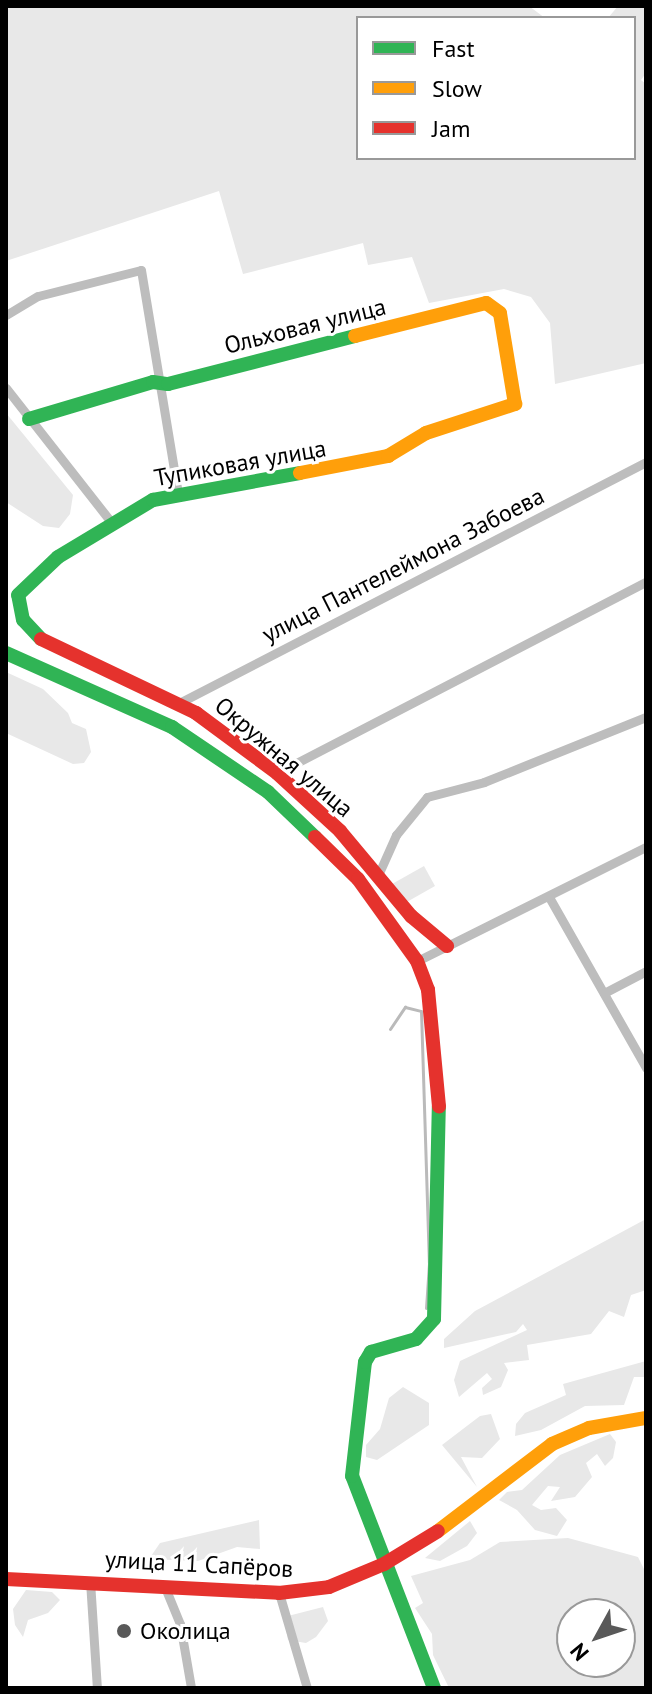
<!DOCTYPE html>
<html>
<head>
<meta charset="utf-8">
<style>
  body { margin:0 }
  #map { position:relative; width:652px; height:1694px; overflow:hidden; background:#fff; font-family:"PT Sans",sans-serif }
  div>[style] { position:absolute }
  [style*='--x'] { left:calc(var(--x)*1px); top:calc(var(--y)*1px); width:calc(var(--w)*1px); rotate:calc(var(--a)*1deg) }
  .green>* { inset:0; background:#e8e8e8 }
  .stream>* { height:3px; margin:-1.5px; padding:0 1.5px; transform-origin:1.5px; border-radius:1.5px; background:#bababa }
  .street>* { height:9px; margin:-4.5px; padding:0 4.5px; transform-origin:4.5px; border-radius:4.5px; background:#bdbdbd }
  .fast>* { height:14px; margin:-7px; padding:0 7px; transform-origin:7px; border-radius:7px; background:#30b455 }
  .slow>* { height:14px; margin:-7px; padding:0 7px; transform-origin:7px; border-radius:7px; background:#ff9f0a }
  .jam>* { height:14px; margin:-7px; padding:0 7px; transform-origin:7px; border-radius:7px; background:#e5322d }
  .dots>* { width:22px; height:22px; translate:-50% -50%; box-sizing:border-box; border:4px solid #fff; border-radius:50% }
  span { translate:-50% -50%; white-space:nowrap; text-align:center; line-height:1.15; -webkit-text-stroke:6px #fff; paint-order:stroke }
  .street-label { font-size:24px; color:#000 }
  .poi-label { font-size:24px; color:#000 }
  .left { translate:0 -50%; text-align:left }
  .frame { position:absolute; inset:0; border:8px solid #000; pointer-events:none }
  .legend { position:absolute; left:356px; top:16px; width:280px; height:144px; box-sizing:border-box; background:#fff; border:2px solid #999; margin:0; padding:10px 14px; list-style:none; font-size:24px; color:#000 }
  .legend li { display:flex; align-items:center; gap:16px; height:40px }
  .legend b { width:40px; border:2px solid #999 }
  .north { position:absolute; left:556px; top:1598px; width:80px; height:80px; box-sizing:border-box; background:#fff; border:2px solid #999; border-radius:50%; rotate:230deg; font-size:22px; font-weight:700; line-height:32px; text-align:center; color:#000 }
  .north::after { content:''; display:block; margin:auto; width:28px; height:36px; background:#595959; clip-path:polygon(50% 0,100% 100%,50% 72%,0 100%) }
</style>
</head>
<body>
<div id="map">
  <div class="green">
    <i style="clip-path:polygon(6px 6px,529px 6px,545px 18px,358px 18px,358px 158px,634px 158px,634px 18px,608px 18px,618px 6px,646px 6px,646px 73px,641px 80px,646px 84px,646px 363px,555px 384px,550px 323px,531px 297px,504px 289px,429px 303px,412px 257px,368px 265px,363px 243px,243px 274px,219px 191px,6px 261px)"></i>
    <i style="clip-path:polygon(6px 413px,73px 495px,70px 514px,59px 528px,43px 526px,6px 502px)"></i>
    <i style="clip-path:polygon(6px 672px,43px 689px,68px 713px,72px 723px,86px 729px,91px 752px,84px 763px,73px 764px,6px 733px)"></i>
    <i style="clip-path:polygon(424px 866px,435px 886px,405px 903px,392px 884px)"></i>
    <i style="clip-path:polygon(646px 1219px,646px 1290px,631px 1295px,624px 1317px,609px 1311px,591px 1334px,527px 1345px,529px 1360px,504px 1363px,508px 1370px,501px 1387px,483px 1395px,482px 1388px,492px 1379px,487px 1373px,459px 1397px,454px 1380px,460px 1361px,527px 1330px,523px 1324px,516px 1332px,444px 1348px,444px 1339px,475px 1311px)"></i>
    <i style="clip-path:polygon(646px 1361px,646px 1377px,634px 1377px,624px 1405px,585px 1406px,541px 1430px,515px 1436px,516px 1424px,525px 1413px,566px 1395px,563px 1384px)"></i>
    <i style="clip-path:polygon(403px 1387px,429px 1403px,429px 1425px,377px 1460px,366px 1457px,366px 1445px,380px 1429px,389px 1398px)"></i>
    <i style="clip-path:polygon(491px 1414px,500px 1439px,482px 1458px,461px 1457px,477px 1487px,442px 1445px,480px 1416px)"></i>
    <i style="clip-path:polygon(610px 1434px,616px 1442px,613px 1458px,605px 1466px,597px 1454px,586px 1463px,592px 1477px,575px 1497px,551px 1501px,560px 1487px,548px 1486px,532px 1505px,541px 1510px,556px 1508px,567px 1520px,557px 1536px,535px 1530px,517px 1510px,499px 1500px,507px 1492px,522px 1490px,560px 1455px)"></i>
    <i style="clip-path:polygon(259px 1520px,260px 1549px,237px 1547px,198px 1561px,149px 1559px,160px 1543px)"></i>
    <i style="clip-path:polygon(470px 1521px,477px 1533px,467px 1546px,440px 1561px,425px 1558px)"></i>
    <i style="clip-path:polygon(evenodd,568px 1538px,638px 1557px,646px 1573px,646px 1688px,449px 1688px,433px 1655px,432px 1634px,415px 1608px,423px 1603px,411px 1576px,470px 1560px,500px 1542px,568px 1538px,572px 1614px,620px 1614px,620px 1662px,572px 1662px,572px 1614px)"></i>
    <i style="clip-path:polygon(26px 1590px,52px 1592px,60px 1600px,48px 1613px,28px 1620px,23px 1637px,15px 1625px,13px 1609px)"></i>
    <i style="clip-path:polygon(323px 1607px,328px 1621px,316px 1637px,306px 1643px,288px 1640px,284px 1617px)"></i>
  </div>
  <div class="stream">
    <i style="--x:390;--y:1029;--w:27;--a:-56"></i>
    <i style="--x:405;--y:1007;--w:16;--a:14"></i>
    <i style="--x:421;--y:1011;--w:252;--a:88.2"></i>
    <i style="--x:429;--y:1263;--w:45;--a:93.8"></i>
  </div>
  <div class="street">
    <i style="--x:6;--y:315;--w:37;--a:-31"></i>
    <i style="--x:38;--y:296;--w:106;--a:-14.2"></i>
    <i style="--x:141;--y:270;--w:227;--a:80.6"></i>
    <i style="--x:6;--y:388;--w:172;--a:51.9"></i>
    <i style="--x:179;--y:703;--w:526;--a:-27.3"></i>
    <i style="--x:277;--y:773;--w:416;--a:-27.4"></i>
    <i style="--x:379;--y:873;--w:42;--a:-65.9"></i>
    <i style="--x:396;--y:835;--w:49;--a:-50.8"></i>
    <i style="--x:427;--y:797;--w:59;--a:-14.7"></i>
    <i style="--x:484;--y:782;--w:175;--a:-21.9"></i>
    <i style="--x:549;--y:897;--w:197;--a:60.4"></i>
    <i style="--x:417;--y:961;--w:256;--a:-26.5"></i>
    <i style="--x:604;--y:993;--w:47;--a:-27.6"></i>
    <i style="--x:90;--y:1581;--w:107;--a:86.3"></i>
    <i style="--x:164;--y:1585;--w:42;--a:67.7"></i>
    <i style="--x:180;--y:1624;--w:65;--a:80.2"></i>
    <i style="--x:279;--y:1593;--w:99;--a:73.6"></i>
  </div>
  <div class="fast">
    <i style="--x:29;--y:419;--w:129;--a:-16.6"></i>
    <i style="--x:153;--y:382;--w:15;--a:8"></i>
    <i style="--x:168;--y:384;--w:193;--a:-14.4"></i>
    <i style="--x:41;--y:639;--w:26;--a:-133"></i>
    <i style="--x:23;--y:620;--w:25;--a:-101"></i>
    <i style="--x:18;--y:595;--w:55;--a:-43.5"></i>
    <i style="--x:58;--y:557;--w:111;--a:-31"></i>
    <i style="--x:153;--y:500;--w:149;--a:-10.4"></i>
    <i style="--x:6;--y:653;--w:182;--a:24"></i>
    <i style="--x:172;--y:727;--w:116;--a:34.1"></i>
    <i style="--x:268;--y:792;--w:65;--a:43.8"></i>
    <i style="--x:434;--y:1688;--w:227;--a:-111.1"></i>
    <i style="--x:352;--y:1476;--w:115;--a:-83.5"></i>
    <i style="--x:365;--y:1362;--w:12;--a:-59"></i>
    <i style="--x:371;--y:1352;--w:47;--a:-16.1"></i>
    <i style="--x:416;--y:1339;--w:27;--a:-48"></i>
    <i style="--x:434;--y:1319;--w:213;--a:-88.7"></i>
  </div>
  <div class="slow">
    <i style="--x:300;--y:473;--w:90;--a:-10.9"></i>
    <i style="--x:388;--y:456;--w:44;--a:-31.2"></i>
    <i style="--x:426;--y:433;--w:94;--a:-18"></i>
    <i style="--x:515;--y:404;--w:92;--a:-99.4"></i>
    <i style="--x:500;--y:313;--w:17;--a:-144"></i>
    <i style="--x:486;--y:303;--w:135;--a:165.9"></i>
    <i style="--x:438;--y:1531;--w:143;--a:-37.3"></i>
    <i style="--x:552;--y:1444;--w:40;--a:-23.4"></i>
    <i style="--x:589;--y:1428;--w:58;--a:-10"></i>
  </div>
  <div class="jam">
    <i style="--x:41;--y:639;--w:172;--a:25.5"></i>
    <i style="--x:196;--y:713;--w:101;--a:36.5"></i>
    <i style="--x:277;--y:773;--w:86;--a:42.6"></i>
    <i style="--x:340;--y:831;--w:111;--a:50.1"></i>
    <i style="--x:411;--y:916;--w:47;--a:39.8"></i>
    <i style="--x:315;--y:837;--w:60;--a:44.3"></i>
    <i style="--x:358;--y:879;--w:101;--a:54.3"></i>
    <i style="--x:417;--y:961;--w:31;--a:69"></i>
    <i style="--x:428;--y:990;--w:117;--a:84.6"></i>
    <i style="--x:6;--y:1579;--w:273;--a:2.9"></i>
    <i style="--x:279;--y:1593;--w:50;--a:-6.8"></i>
    <i style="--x:329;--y:1587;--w:60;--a:-22.7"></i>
    <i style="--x:384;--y:1564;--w:63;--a:-31.4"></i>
  </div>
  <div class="dots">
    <i style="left:124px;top:1631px;background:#595959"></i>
  </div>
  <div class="street-label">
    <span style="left:305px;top:326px;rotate:-14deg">Ольховая улица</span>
    <span style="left:240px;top:463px;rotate:-10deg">Тупиковая улица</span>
    <span style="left:403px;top:565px;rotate:-27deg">улица Пантелеймона Забоева</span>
    <span style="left:284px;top:757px;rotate:40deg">Окружная улица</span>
    <span style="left:199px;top:1564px;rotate:3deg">улица 11 Сапёров</span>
  </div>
  <div class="poi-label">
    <span class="left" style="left:140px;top:1631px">Околица</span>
  </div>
  <div class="frame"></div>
  <ul class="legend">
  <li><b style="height:10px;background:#30b455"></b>Fast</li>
  <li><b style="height:10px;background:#ff9f0a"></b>Slow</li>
  <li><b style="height:10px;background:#e5322d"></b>Jam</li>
  </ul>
  <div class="north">N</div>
</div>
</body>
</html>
